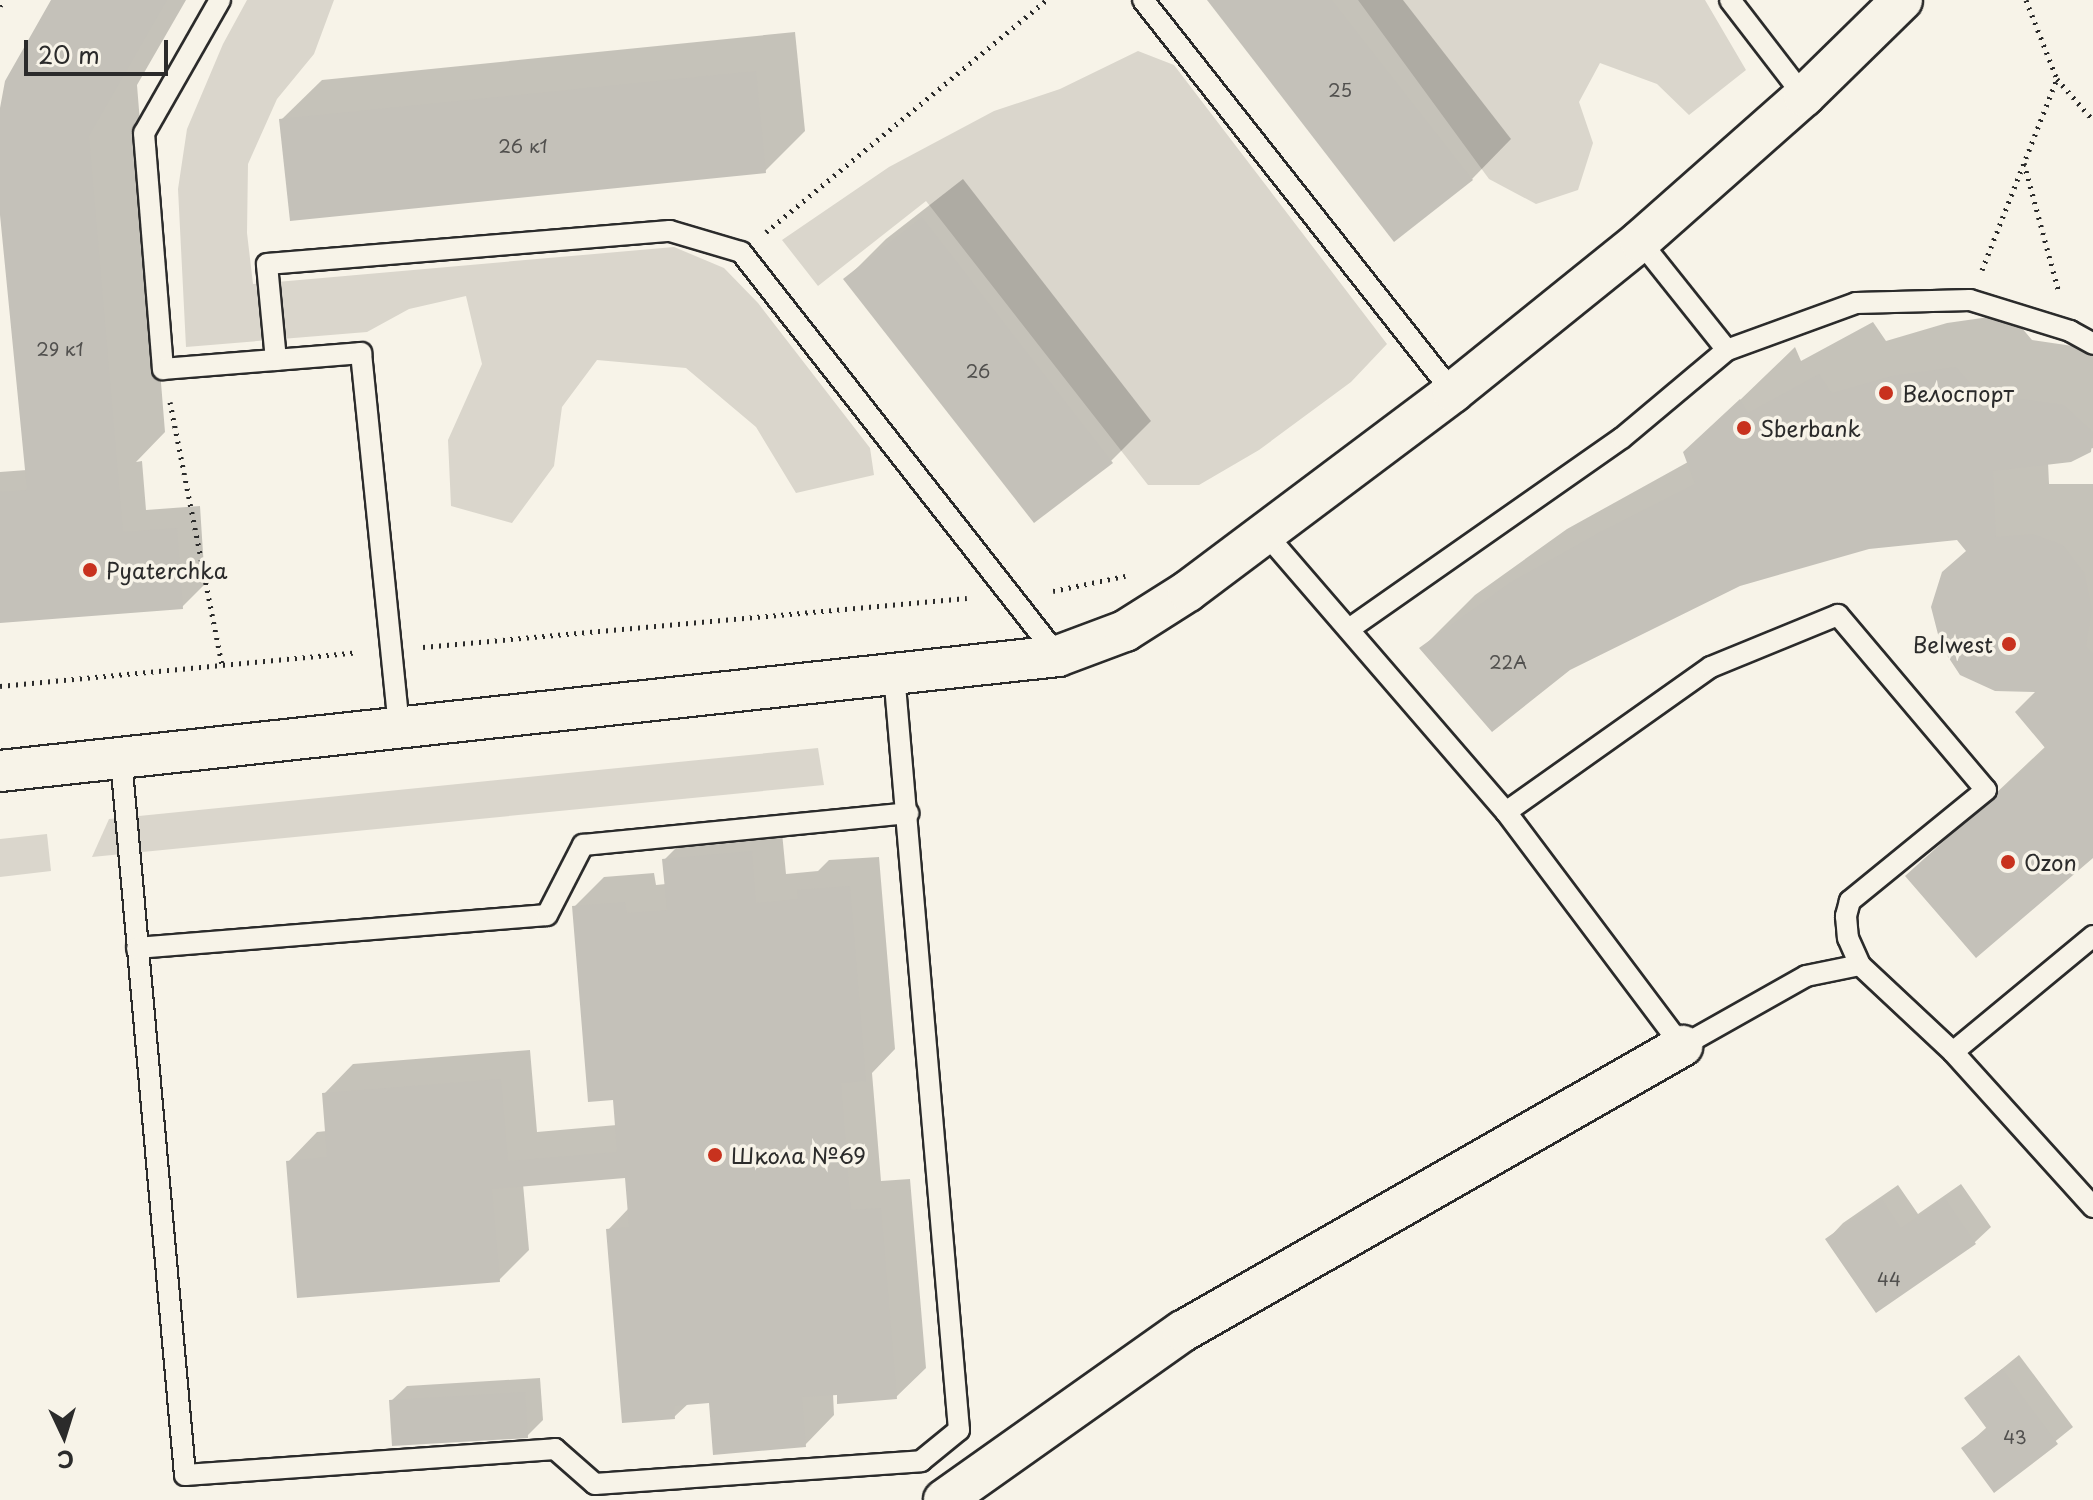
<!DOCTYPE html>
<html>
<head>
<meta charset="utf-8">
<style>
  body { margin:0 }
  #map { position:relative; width:2093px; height:1500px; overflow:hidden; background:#f7f3e8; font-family:"Playpen Sans",sans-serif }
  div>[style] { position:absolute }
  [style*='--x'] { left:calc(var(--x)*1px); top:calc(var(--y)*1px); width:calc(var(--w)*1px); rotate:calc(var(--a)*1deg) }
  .green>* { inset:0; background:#dad6cc }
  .shadow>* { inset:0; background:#0003 }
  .building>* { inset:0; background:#c4c1b9 }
  .path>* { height:5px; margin-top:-2.5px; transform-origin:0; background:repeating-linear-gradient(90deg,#2b2b2b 0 2px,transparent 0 8px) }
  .roads { filter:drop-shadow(2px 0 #2b2b2b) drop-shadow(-2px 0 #2b2b2b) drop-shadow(0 2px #2b2b2b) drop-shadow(0 -2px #2b2b2b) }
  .service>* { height:20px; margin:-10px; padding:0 10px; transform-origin:10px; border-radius:10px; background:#f7f3e8 }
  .minor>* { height:40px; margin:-20px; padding:0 20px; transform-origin:20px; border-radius:20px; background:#f7f3e8 }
  .dots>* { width:22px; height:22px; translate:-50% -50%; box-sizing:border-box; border:4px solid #f7f3e8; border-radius:50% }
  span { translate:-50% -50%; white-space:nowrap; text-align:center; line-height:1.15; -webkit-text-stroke:7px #f7f3e8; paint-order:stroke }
  .number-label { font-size:18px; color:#51504e }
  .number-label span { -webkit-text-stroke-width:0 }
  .poi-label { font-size:22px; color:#2b2b2b }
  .left { translate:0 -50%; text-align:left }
  .right { translate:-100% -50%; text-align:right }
  .north { position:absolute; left:24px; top:1396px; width:80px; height:80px; -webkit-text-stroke:6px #f7f3e8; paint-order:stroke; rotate:176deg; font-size:22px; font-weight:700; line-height:32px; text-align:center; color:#2b2b2b }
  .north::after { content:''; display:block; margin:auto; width:28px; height:36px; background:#2b2b2b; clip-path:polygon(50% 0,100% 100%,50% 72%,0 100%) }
  .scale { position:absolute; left:24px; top:40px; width:144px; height:36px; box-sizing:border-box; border:4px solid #2b2b2b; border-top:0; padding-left:10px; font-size:24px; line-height:28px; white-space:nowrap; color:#2b2b2b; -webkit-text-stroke:6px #f7f3e8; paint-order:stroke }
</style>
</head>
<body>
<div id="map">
  <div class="green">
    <i style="clip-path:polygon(247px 0,334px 0,314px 54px,277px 99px,248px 164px,247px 233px,253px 284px,674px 247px,724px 268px,758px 303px,870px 448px,874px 475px,796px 493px,756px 427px,686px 368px,597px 360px,562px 407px,554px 466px,512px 523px,451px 506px,448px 440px,482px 364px,466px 296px,409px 309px,367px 332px,186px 347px,178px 189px,187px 129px,223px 44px)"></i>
    <i style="clip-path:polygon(1358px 0,1705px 0,1746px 70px,1689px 115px,1657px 84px,1600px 63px,1579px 102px,1593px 143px,1578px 190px,1536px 204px,1489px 179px)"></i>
    <i style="clip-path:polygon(1138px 51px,1174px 65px,1387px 344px,1351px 382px,1259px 450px,1199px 485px,1148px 485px,926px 201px,818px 286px,782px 240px,889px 167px,994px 111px,1060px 89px)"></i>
    <i style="clip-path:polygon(818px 748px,824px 785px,92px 857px,109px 819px)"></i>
    <i style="clip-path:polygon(47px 834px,51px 871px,0 877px,0 839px)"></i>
  </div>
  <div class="shadow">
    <i style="clip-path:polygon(54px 0,186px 0,137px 85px,165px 432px,136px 462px,142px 461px,146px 510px,200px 506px,205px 584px,182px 607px,0 621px,0 472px,27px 470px,0 194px,0 120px)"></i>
    <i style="clip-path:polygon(1209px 0,1403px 0,1511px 139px,1472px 179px)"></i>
    <i style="clip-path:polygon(795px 32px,805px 131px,765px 171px,281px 120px,322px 80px)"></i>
    <i style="clip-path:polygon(963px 179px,1151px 421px,1111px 461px,846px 279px,886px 239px)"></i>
    <i style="clip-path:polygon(2010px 314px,2032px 340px,2093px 349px,2093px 448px,2048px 462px,2049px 484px,2093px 484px,2093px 855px,1908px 876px,2046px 746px,2040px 690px,1967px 550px,1958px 538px,1868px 547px,1422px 648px,1475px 595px,1567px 529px,1688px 462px,1685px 453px,1795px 347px,1801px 361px,1873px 322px,1886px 341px,1947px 323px)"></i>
    <i style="clip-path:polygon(781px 822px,786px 874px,818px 871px,829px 860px,879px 857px,895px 1049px,872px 1073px,881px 1181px,910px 1179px,926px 1368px,896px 1397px,833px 1393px,834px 1415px,805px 1445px,711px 1401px,689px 1403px,674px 1417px,608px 1230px,629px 1208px,627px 1176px,523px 1184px,529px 1250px,499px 1280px,288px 1162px,317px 1132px,327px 1131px,324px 1094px,353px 1064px,530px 1050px,537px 1132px,617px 1125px,615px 1098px,574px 907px,604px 877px,654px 873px,656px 885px,666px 884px,664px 860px,694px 830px)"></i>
    <i style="clip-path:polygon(1961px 1184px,1991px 1227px,1975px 1242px,1877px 1310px,1828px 1239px,1843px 1223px,1898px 1185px,1918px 1214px)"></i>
    <i style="clip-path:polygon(2019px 1355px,2073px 1427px,1995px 1490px,1964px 1448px,1987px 1427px,1966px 1398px)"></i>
    <i style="clip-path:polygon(540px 1378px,543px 1420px,527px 1436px,391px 1401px,407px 1386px)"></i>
  </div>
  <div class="building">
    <i style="clip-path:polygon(51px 0,167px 0,89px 136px,123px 532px,177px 528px,183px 609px,0 623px,0 492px,27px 490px,0 215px,0 108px,5px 81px)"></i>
    <i style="clip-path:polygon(1207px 0,1332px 0,1473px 180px,1394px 242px)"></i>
    <i style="clip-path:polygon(756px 71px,766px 173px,290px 221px,279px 119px)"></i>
    <i style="clip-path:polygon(922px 217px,1113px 463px,1034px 523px,843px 279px)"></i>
    <i style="clip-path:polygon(1956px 367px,1979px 393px,2064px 405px,2093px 432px,2091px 452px,2071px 462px,1993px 471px,1996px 537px,2032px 534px,2063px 545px,2085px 574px,2092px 609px,2086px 646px,2093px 653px,2093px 858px,1976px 958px,1905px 876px,2046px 749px,2015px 712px,2035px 692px,1995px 691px,1960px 675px,1941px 646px,1931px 607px,1942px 572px,1966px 551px,1957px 540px,1869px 549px,1740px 586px,1570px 670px,1492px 732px,1419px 648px,1511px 582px,1600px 532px,1695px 484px,1683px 452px,1740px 399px,1748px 413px,1819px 374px,1832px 393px,1892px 376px)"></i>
    <i style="clip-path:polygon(752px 851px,756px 903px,798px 899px,797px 890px,850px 886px,866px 1081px,841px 1083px,851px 1210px,881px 1208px,897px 1399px,837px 1404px,837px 1395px,802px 1397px,806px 1447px,713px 1455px,709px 1403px,674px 1406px,675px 1419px,622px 1423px,606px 1229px,629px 1227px,625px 1178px,492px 1189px,500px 1282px,297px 1298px,286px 1161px,327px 1157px,322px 1093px,501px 1079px,508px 1161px,617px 1152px,613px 1100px,588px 1102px,572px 906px,625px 902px,627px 913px,667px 910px,662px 859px)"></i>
    <i style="clip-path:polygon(1945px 1198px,1976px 1244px,1876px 1313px,1825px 1239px,1882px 1199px,1901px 1228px)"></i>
    <i style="clip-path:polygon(2002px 1369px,2058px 1444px,1994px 1493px,1961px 1448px,1987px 1429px,1964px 1398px)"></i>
    <i style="clip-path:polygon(525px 1392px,528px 1438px,392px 1446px,389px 1400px)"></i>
  </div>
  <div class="path">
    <i style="--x:2026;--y:0;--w:85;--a:68.6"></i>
    <i style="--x:2057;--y:79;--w:55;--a:48.7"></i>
    <i style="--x:0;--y:6;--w:7;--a:-63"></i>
    <i style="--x:2024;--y:163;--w:135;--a:74.9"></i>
    <i style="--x:766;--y:232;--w:364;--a:-39.6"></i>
    <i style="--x:1982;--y:270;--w:205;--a:-68.6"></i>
    <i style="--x:170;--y:402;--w:267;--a:78.8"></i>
    <i style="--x:1053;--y:591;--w:74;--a:-11.8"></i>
    <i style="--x:423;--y:647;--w:546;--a:-5.15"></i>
    <i style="--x:0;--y:686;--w:359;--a:-5.4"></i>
  </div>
  <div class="roads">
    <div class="service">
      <i style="--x:220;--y:0;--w:153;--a:119.7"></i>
      <i style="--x:144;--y:133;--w:237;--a:85.4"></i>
      <i style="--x:163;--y:369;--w:199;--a:-4.6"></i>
      <i style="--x:361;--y:353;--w:379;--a:84.2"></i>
      <i style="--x:1143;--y:0;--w:500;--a:51.7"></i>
      <i style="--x:1730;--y:0;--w:121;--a:52.4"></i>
      <i style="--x:1640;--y:241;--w:139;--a:51.4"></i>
      <i style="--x:276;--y:360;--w:96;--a:-95.4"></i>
      <i style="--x:267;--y:264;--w:404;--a:-4.7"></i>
      <i style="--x:670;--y:231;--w:74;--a:16.5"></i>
      <i style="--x:741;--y:252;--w:514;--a:51.88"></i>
      <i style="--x:1265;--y:533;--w:369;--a:49.2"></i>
      <i style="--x:1506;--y:812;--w:293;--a:53.1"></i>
      <i style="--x:1682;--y:1046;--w:142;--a:-29.4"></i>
      <i style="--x:1806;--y:976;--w:55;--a:-11.5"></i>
      <i style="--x:1349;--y:629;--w:333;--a:-35"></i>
      <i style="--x:1622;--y:438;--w:137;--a:-40"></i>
      <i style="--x:1727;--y:350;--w:137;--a:-20"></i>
      <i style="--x:1856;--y:303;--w:114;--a:-1.5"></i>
      <i style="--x:1970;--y:300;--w:105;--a:17.2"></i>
      <i style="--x:2070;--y:331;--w:26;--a:29"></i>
      <i style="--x:121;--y:759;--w:719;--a:84.89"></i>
      <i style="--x:185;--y:1475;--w:371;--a:-4"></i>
      <i style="--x:555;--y:1449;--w:53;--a:41.2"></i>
      <i style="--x:595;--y:1484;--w:327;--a:-4"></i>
      <i style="--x:921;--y:1461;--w:49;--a:-39.2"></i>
      <i style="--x:959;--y:1430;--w:760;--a:-94.91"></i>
      <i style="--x:1506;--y:812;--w:251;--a:-35.3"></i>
      <i style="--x:1711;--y:667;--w:137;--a:-22.3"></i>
      <i style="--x:1838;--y:615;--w:229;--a:49.8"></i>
      <i style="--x:1986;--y:790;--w:176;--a:140.8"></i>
      <i style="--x:1850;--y:901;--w:16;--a:105"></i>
      <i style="--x:1846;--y:916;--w:22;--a:85"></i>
      <i style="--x:1848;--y:938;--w:30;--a:66"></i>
      <i style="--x:1860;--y:965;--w:127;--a:43.1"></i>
      <i style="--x:1953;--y:1052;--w:182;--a:-39.6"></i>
      <i style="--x:137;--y:948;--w:411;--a:-4.6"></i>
      <i style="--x:547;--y:915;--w:79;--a:-62.8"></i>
      <i style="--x:583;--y:845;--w:327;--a:-5.6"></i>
      <i style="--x:1953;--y:1052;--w:209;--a:47.9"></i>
    </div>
    <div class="minor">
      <i style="--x:0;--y:771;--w:1064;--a:-6.2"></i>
      <i style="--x:1058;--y:656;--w:72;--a:-20.5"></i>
      <i style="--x:1125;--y:631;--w:75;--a:-32.4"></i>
      <i style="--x:1188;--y:591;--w:331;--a:-36.9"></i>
      <i style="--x:1453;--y:392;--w:240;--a:-38.9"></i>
      <i style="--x:1640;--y:241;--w:219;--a:-41.5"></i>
      <i style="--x:1804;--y:96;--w:137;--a:-44.4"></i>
      <i style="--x:944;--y:1500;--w:293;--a:-35.3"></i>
      <i style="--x:1183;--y:1331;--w:575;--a:-29.73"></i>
    </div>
  </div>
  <div class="dots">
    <i style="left:1886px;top:393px;background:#c8321e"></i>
    <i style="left:1744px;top:428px;background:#c8321e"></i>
    <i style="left:90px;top:570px;background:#c8321e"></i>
    <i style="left:2009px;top:644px;background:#c8321e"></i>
    <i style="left:2008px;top:862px;background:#c8321e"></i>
    <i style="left:715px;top:1155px;background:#c8321e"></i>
  </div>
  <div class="number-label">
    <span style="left:1340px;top:90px">25</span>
    <span style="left:523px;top:146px">26 к1</span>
    <span style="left:60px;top:349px">29 к1</span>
    <span style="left:978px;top:371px">26</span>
    <span style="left:1508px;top:662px">22А</span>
    <span style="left:1889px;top:1279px">44</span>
    <span style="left:2015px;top:1437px">43</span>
  </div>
  <div class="poi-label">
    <span class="left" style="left:1902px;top:393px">Велоспорт</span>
    <span class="left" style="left:1760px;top:428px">Sberbank</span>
    <span class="left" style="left:106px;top:570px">Pyaterchka</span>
    <span class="right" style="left:1993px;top:644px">Belwest</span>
    <span class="left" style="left:2024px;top:862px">Ozon</span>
    <span class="left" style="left:731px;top:1155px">Школа №69</span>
  </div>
  <div class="north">С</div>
  <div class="scale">20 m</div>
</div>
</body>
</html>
